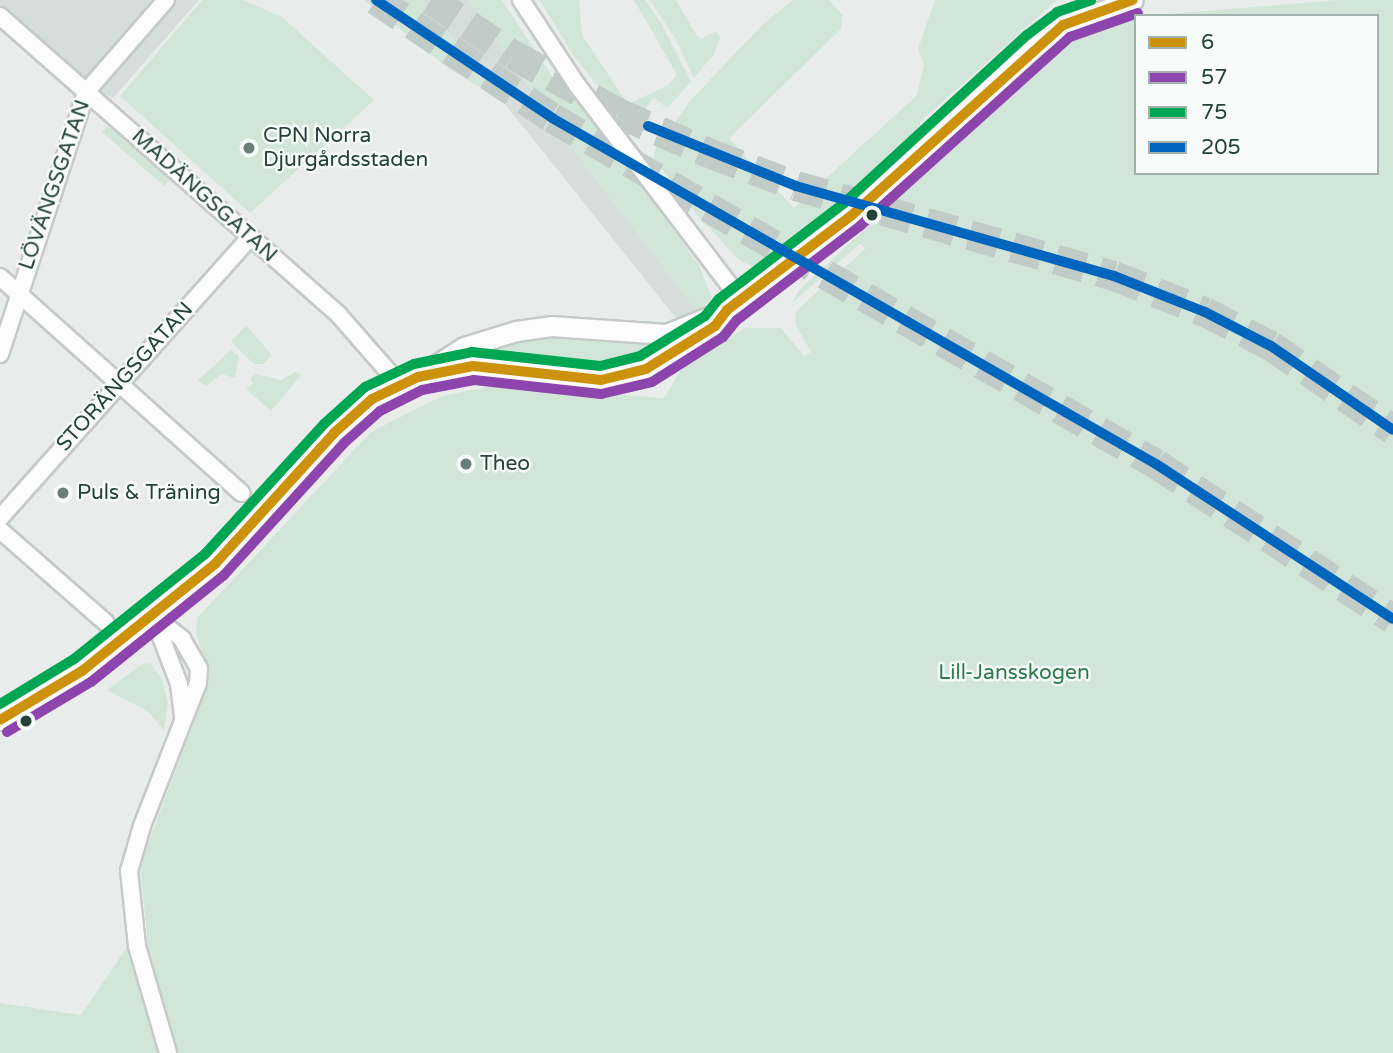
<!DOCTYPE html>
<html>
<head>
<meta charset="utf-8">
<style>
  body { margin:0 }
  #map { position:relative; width:1393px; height:1053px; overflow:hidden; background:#e8edeb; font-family:"Varela Round",sans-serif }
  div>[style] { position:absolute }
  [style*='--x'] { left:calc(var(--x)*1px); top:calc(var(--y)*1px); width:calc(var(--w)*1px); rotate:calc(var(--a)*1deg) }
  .built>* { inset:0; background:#d6dedb }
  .green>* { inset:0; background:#d1e6d8 }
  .motorway-tunnel>* { height:30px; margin-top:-15px; transform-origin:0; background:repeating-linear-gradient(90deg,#c1cbc8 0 30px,transparent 0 45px) }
  .roads { filter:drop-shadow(2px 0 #c5cac8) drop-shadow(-2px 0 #c5cac8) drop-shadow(0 2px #c5cac8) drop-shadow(0 -2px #c5cac8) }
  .minor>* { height:16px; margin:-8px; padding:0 8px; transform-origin:8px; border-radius:8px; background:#fcfcfc }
  .tertiary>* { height:19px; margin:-9.5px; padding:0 9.5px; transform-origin:9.5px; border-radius:9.5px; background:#fcfcfc }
  .bus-1>* { height:10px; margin:-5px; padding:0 5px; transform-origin:5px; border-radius:5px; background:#cd920c }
  .bus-2>* { height:10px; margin:-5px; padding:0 5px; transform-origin:5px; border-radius:5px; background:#8e44ad }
  .bus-3>* { height:10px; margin:-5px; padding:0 5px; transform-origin:5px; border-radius:5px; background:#00a651 }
  .bus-4>* { height:10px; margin:-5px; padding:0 5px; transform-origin:5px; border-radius:5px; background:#0065bd }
  .dots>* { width:19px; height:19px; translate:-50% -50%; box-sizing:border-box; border:4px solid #f7fbf9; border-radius:50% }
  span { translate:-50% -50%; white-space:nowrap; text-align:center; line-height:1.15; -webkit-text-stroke:5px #f7fbf9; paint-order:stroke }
  .poi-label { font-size:21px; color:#24423a }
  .left { translate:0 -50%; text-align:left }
  .street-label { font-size:21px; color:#24423a }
  .park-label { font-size:21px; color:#2d7a4b }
  .legend { position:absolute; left:1134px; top:14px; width:245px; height:161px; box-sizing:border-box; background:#f7fbf9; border:2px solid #a3b1ad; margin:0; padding:9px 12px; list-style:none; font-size:21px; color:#24423a }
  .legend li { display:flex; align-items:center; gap:14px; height:35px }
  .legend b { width:35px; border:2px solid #a3b1ad }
</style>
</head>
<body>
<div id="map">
  <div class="built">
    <i style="clip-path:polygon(0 0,199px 0,113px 98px,82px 82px,0 10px)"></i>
    <i style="clip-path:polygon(422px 0,469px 0,560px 132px,699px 313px,680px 323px)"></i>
  </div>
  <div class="green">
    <i style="clip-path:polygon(202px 0,243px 0,282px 17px,374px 100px,250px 213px,120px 96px)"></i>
    <i style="clip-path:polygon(364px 0,422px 0,501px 100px,448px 68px)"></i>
    <i style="clip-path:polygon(469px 0,502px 0,565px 96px,575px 93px,613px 143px,699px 266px,712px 298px,699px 313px,560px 132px)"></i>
    <i style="clip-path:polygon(540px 0,579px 0,582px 35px,628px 104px,667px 86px,677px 75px,634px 0,645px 0,661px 23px,691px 82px,667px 108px,654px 98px,646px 108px,652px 120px,646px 119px,639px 125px,641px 130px,634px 130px,573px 55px)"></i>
    <i style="clip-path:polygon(650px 0,676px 0,697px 36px,701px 39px,716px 31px,720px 38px,714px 54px,694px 78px,675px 38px)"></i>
    <i style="clip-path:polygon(793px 0,829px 0,843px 15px,841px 29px,729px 138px,794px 208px,917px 95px,924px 64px,918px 49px,935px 0,1057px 0,920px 122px,922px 132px,857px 194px,817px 219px,766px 264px,755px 268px,739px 260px,698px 216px,654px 159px,655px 149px,691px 100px,761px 26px)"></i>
    <i style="clip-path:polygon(1338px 0,1393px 0,1393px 1053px,176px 1053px,148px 946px,140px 864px,204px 697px,206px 663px,196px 634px,197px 618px,371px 432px,442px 396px,498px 385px,664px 398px,681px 370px,744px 328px,781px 328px,804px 356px,811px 352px,796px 325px,795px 312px,866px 248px,860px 244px,792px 303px,799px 290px,1042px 66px,1077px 39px,1128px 18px,1136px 17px,1136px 173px,1377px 173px,1377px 16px,1144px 16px)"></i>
    <i style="clip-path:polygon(107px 126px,156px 161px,169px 180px,164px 186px,102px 132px)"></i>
    <i style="clip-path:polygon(246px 325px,272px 355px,263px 364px,254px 364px,231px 342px)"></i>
    <i style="clip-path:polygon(560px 333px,662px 340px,675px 359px,632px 376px,469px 356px,520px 336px)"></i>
    <i style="clip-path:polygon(231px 350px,239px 357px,235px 378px,221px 374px,207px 386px,197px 381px)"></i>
    <i style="clip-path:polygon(295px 372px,302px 374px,271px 411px,246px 389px,253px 384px,250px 378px,256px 374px,281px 380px)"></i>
    <i style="clip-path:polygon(150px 663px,162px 679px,168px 703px,164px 730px,147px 711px,107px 690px,142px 664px)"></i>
    <i style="clip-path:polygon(127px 947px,157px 1053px,0 1053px,0 1003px,81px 1015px)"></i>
  </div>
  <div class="motorway-tunnel">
    <i style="--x:376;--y:0;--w:212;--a:33.8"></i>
    <i style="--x:552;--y:118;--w:696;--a:29.81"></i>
    <i style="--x:1156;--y:464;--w:283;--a:33.2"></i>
    <i style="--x:431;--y:0;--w:99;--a:33.9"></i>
    <i style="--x:513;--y:55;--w:120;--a:28.9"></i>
    <i style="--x:618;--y:113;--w:102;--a:23.8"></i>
    <i style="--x:711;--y:154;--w:91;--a:20.6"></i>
    <i style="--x:796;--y:186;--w:330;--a:15.8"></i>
    <i style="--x:1114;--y:276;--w:98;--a:21.6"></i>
    <i style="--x:1205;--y:312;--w:74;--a:27.3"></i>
    <i style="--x:1271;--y:346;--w:148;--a:34.5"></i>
  </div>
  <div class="roads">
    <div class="minor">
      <i style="--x:521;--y:0;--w:102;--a:56.6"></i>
      <i style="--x:577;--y:85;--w:270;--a:52.7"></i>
      <i style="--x:0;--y:16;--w:451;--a:41.4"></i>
      <i style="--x:338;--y:314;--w:93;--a:48.9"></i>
      <i style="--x:0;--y:277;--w:324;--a:41.8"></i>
      <i style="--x:0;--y:354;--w:276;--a:-71.8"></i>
      <i style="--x:86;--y:92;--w:122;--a:-49"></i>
      <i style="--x:0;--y:518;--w:376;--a:-48.3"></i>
      <i style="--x:0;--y:530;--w:140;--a:41.2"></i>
      <i style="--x:153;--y:616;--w:37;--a:38"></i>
      <i style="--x:182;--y:639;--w:34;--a:60"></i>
      <i style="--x:199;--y:668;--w:15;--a:94"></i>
      <i style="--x:198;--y:683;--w:154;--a:111.4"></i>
      <i style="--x:142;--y:826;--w:47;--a:106.1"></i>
      <i style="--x:129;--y:871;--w:75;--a:83.9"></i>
      <i style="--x:137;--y:946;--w:111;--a:73.8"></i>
      <i style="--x:153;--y:616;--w:73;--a:69.1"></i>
      <i style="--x:179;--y:684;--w:34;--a:83"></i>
    </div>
    <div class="tertiary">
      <i style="--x:422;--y:374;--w:50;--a:-32.7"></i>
      <i style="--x:464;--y:347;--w:54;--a:-17.1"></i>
      <i style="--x:516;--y:331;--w:35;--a:-8"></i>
      <i style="--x:551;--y:326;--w:115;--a:4"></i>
      <i style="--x:666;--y:334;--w:54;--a:-21.8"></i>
      <i style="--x:0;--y:720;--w:96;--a:-30.9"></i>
      <i style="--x:82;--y:671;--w:171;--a:-38.8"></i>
      <i style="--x:215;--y:564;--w:177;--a:-47.7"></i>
      <i style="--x:334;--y:433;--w:51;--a:-41.8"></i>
      <i style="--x:372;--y:399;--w:51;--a:-25.6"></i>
      <i style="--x:418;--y:377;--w:56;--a:-11.3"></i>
      <i style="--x:473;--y:366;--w:129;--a:6.2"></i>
      <i style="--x:601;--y:380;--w:46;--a:-13.7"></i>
      <i style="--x:646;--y:369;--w:81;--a:-31.9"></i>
      <i style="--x:715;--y:326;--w:20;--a:-53"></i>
      <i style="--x:727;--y:310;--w:157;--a:-37.2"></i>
      <i style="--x:852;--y:215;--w:250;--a:-42.6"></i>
      <i style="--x:1036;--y:46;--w:34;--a:-38"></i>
      <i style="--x:1063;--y:25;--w:74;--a:-19.7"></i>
    </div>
  </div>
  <div class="bus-1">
    <i style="--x:0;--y:720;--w:96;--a:-30.9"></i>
    <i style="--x:82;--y:671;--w:171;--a:-38.8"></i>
    <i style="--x:215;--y:564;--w:177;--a:-47.7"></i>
    <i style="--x:334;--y:433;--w:51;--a:-41.8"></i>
    <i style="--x:372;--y:399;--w:51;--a:-25.6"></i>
    <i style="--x:418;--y:377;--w:56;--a:-11.3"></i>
    <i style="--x:473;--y:366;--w:129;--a:6.2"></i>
    <i style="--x:601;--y:380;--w:46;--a:-13.7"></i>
    <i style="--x:646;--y:369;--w:81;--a:-31.9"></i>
    <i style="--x:715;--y:326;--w:20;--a:-53"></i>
    <i style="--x:727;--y:310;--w:157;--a:-37.2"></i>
    <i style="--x:852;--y:215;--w:284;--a:-42"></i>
    <i style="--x:1063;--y:25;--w:74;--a:-19.7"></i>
  </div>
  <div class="bus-2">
    <i style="--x:7;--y:732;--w:98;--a:-30.8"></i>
    <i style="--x:91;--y:682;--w:171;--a:-38.8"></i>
    <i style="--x:224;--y:575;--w:178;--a:-47.7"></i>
    <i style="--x:344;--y:443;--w:48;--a:-41.6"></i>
    <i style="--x:380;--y:411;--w:47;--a:-26.6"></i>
    <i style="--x:422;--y:390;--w:53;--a:-10.9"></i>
    <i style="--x:474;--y:380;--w:128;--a:6.3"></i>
    <i style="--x:601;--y:394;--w:52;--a:-13.2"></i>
    <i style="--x:652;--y:382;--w:84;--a:-32.4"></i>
    <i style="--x:723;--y:337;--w:22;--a:-51"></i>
    <i style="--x:737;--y:320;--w:155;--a:-37.4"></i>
    <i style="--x:860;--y:226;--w:283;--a:-42"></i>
    <i style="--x:1070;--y:37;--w:72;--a:-19.4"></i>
  </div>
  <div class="bus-3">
    <i style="--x:0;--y:704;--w:87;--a:-31.3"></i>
    <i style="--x:74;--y:659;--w:168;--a:-38.7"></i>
    <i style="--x:205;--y:554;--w:176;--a:-47.5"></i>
    <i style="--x:324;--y:424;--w:55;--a:-42.1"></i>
    <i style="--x:365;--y:387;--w:54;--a:-25.1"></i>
    <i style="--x:414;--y:364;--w:59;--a:-11.7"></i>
    <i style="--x:472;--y:352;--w:129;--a:6.2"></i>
    <i style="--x:600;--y:366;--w:41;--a:-14"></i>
    <i style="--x:640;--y:356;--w:76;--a:-31.6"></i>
    <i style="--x:705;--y:316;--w:22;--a:-51"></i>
    <i style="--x:719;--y:299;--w:156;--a:-37.5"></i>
    <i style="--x:843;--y:204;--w:250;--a:-42.6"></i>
    <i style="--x:1027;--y:35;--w:38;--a:-37"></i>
    <i style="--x:1057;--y:12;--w:36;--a:-19"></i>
  </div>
  <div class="bus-4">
    <i style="--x:376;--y:0;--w:212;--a:33.8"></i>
    <i style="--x:552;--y:118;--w:696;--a:29.81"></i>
    <i style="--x:1156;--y:464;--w:283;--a:33.2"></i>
    <i style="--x:648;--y:126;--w:160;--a:22.1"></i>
    <i style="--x:796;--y:186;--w:330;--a:15.8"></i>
    <i style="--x:1114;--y:276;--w:98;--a:21.6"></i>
    <i style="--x:1205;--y:312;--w:74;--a:27.3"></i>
    <i style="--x:1271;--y:346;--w:148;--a:34.5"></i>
  </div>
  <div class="dots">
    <i style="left:249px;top:148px;background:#697e78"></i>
    <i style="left:872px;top:215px;background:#24423a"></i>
    <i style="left:466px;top:464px;background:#697e78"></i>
    <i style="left:63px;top:493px;background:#697e78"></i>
    <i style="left:26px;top:721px;background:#24423a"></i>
  </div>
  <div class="poi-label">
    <span class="left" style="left:263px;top:148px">CPN Norra<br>Djurgårdsstaden</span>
    <span class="left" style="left:480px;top:464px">Theo</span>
    <span class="left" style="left:77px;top:493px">Puls &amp; Träning</span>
  </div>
  <div class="street-label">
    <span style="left:55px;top:185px;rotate:-71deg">LÖVÄNGSGATAN</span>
    <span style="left:204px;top:196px;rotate:42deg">MADÄNGSGATAN</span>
    <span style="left:125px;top:377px;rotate:-48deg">STORÄNGSGATAN</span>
  </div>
  <div class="park-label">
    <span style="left:1014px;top:673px">Lill-Jansskogen</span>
  </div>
  <ul class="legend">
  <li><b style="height:9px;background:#cd920c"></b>6</li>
  <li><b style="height:9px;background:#8e44ad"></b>57</li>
  <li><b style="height:9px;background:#00a651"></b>75</li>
  <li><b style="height:9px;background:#0065bd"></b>205</li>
  </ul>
</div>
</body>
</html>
